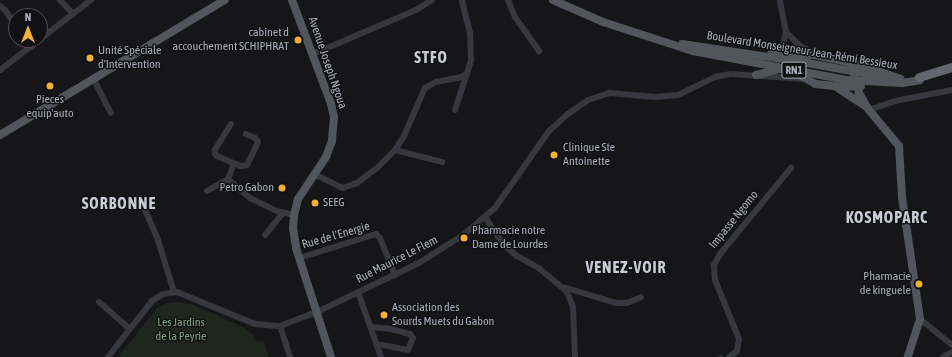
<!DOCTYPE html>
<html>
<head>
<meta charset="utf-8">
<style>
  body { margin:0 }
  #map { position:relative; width:952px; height:357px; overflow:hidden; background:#161618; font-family:"Asap Condensed",sans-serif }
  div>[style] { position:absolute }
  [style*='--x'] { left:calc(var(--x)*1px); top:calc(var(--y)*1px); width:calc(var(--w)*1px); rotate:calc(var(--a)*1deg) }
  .green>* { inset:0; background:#1e261f }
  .stream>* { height:1.5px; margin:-0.75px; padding:0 0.75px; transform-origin:0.75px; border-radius:0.75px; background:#2c353c }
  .minor>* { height:6px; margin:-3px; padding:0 3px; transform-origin:3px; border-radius:3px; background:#37383d }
  .major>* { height:8px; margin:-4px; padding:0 4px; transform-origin:4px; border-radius:4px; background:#53555c }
  .highway>* { height:9px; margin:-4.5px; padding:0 4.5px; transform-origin:4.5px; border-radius:4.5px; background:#63666e }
  .dots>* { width:11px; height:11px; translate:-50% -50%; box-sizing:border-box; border:2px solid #111113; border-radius:50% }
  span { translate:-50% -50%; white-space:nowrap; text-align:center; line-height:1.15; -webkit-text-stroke:3px #111113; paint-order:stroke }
  .shield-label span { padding:1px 3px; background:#111113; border:1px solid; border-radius:3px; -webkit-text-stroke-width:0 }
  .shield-label { font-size:11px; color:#a8adb8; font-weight:700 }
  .poi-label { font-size:12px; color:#a8adb8 }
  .right { translate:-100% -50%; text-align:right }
  .left { translate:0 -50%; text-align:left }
  .street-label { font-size:12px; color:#a8adb8 }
  .park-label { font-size:12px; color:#7fa381 }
  .district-label { font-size:16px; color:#c9ccd4; font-weight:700; letter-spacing:1px }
  .north { position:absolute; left:8px; top:8px; width:40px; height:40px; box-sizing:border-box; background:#111113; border:1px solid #4d4f55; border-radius:50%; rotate:0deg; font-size:11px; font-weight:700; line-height:16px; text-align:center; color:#a8adb8 }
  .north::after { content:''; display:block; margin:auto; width:14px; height:18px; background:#f2b134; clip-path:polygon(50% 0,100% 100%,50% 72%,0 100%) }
</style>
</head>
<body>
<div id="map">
  <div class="green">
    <i style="clip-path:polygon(177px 302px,191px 304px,243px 327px,253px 335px,257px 342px,263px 340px,269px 357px,118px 357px,157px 308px,166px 303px)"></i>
  </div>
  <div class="stream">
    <i style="--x:718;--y:357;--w:4;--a:-14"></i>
  </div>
  <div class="minor">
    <i style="--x:60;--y:0;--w:19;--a:47"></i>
    <i style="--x:508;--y:0;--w:18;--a:68"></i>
    <i style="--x:515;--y:17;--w:42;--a:54.8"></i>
    <i style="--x:0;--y:6;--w:6;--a:39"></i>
    <i style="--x:5;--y:10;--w:19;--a:55"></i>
    <i style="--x:786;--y:32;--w:18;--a:45"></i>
    <i style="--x:799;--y:45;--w:18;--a:29"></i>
    <i style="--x:26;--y:40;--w:9;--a:49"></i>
    <i style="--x:313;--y:54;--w:112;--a:-23.1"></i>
    <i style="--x:416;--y:10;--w:19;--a:-32"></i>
    <i style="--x:773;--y:54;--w:7;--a:-34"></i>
    <i style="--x:779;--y:50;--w:7;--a:-56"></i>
    <i style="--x:783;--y:44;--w:12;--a:-76"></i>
    <i style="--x:786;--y:32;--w:33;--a:-101"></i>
    <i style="--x:0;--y:70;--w:115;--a:-37.6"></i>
    <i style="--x:93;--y:78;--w:39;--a:63"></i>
    <i style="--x:455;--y:110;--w:38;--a:-72"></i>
    <i style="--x:869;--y:110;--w:28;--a:-19"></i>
    <i style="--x:895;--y:101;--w:58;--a:-10.9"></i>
    <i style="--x:231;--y:124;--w:31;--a:122"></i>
    <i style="--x:215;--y:150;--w:4;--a:90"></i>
    <i style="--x:215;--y:154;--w:3;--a:45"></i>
    <i style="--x:217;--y:156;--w:26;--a:23"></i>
    <i style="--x:241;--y:166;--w:6;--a:-9"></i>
    <i style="--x:247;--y:165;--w:25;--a:-64"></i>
    <i style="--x:258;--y:142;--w:5;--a:-127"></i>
    <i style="--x:255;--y:138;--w:10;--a:-156"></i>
    <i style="--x:395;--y:150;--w:49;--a:14.3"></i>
    <i style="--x:314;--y:174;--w:32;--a:26"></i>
    <i style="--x:343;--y:188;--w:15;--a:-20"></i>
    <i style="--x:357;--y:183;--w:25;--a:-37"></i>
    <i style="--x:377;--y:168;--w:25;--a:-45"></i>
    <i style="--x:395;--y:150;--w:17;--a:-57"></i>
    <i style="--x:404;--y:136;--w:52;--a:-66.4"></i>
    <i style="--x:425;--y:88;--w:13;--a:-29"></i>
    <i style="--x:436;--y:82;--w:25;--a:-11"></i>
    <i style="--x:461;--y:77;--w:7;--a:-27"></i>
    <i style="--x:467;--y:74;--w:15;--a:-74"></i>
    <i style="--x:471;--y:60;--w:27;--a:-92"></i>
    <i style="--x:470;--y:33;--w:34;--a:-104"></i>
    <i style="--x:228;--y:179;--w:29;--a:41"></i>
    <i style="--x:250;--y:198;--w:30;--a:26"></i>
    <i style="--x:277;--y:211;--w:17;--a:13"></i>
    <i style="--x:228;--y:179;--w:17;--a:-69"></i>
    <i style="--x:207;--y:191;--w:24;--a:-30"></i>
    <i style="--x:140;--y:198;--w:46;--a:66.8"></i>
    <i style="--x:158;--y:240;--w:54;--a:72.9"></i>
    <i style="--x:485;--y:217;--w:32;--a:56"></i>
    <i style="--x:503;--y:244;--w:18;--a:41"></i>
    <i style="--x:517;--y:256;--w:26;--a:29"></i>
    <i style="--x:540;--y:269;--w:35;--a:40"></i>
    <i style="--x:567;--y:292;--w:16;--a:68"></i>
    <i style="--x:573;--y:307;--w:50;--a:87.7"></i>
    <i style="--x:265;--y:235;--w:28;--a:-51"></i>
    <i style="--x:299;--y:258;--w:81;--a:-17.3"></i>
    <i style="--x:376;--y:234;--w:6;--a:45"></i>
    <i style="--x:380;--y:238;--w:40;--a:68"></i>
    <i style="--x:563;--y:287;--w:55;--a:16.8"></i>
    <i style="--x:616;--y:303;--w:11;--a:0"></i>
    <i style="--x:627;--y:303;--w:15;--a:-23"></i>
    <i style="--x:358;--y:292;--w:69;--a:70.5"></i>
    <i style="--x:99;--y:302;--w:41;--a:41.1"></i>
    <i style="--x:920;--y:319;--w:41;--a:39.1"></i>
    <i style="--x:280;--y:326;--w:33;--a:72"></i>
    <i style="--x:371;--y:327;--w:20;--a:6"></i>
    <i style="--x:391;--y:329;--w:20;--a:15"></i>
    <i style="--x:410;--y:334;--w:5;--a:53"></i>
    <i style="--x:413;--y:338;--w:13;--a:113"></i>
    <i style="--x:408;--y:350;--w:32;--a:-169"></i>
    <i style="--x:108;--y:357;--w:71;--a:-51.8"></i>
    <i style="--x:152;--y:301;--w:13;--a:-32"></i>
    <i style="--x:163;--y:294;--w:14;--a:-8"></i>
    <i style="--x:177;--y:292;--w:84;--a:22.3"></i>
    <i style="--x:255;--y:324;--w:25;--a:5"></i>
    <i style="--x:280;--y:326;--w:40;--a:-21"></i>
    <i style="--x:317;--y:312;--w:113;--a:-25.7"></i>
    <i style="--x:419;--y:263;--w:52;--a:-32.5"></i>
    <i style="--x:463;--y:235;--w:42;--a:-40.2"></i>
    <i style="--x:495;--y:208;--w:94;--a:-55"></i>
    <i style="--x:549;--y:131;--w:25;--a:-42"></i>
    <i style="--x:568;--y:114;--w:24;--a:-35"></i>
    <i style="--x:588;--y:100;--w:23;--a:-18"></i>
    <i style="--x:610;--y:93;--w:45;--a:5.1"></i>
    <i style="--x:655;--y:97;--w:23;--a:-5"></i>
    <i style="--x:678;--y:95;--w:41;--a:-25.9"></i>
    <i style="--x:715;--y:77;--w:16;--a:-11"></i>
    <i style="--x:731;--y:74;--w:73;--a:3.9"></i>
    <i style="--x:729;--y:357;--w:10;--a:-37"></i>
    <i style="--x:737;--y:351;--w:12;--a:-81"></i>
    <i style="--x:739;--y:339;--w:64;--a:-112.1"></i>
    <i style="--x:715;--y:280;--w:15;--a:-94"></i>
    <i style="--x:714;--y:265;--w:13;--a:-61"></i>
    <i style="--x:720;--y:254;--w:112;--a:-50.5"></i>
    <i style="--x:943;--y:357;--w:10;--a:-29"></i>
  </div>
  <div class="major">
    <i style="--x:292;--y:0;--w:111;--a:69.4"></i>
    <i style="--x:331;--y:104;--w:13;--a:77"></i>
    <i style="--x:334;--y:117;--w:24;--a:95"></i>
    <i style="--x:332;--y:141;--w:17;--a:111"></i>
    <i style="--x:326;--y:157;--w:50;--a:123.7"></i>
    <i style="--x:298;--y:199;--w:16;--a:104"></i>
    <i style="--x:294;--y:215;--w:13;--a:94"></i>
    <i style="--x:293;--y:228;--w:20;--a:81"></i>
    <i style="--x:296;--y:248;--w:114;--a:72.2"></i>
    <i style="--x:553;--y:0;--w:55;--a:23.7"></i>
    <i style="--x:603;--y:22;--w:95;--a:17.9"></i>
    <i style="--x:693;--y:51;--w:156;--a:10.7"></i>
    <i style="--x:846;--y:80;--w:56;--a:3.1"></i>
    <i style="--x:902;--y:83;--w:18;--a:-9"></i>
    <i style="--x:682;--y:44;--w:115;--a:8.5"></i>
    <i style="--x:796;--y:61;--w:90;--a:10.2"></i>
    <i style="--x:771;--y:54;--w:44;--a:1.3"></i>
    <i style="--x:815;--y:55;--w:43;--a:12.1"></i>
    <i style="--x:857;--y:64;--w:46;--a:18.8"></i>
    <i style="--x:851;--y:63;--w:31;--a:75"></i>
    <i style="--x:859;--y:93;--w:20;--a:60"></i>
    <i style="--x:869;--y:110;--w:47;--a:50.2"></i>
    <i style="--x:899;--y:146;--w:51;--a:86.6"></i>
    <i style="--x:902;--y:197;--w:123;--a:81.6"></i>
    <i style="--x:920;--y:319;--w:40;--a:108"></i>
    <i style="--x:792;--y:71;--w:26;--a:29"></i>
    <i style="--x:815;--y:84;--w:29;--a:6"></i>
    <i style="--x:844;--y:87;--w:17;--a:-3"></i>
    <i style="--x:756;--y:75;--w:25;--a:-14"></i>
    <i style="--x:836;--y:87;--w:35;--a:33"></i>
    <i style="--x:0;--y:135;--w:262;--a:-31"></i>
  </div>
  <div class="highway">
    <i style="--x:919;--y:77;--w:34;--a:-17"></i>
  </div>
  <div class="dots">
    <i style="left:298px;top:40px;background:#f2b134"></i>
    <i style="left:90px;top:58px;background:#f2b134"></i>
    <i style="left:50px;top:86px;background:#f2b134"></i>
    <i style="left:554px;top:155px;background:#f2b134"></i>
    <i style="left:282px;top:188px;background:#f2b134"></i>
    <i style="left:315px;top:203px;background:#f2b134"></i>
    <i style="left:464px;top:238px;background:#f2b134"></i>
    <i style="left:919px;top:284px;background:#f2b134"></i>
    <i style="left:384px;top:315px;background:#f2b134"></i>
  </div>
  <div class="shield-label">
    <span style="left:794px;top:70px">RN1</span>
  </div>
  <div class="poi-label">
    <span class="right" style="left:289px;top:40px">cabinet d<br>accouchement SCHIPHRAT</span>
    <span class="left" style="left:98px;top:58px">Unité Spéciale<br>d'Intervention</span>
    <span style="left:50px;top:107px">Pieces<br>equip'auto</span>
    <span class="left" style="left:563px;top:155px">Clinique Ste<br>Antoinette</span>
    <span class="right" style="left:274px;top:188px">Petro Gabon</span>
    <span class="left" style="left:323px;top:203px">SEEG</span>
    <span class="left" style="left:472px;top:238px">Pharmacie notre<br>Dame de Lourdes</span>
    <span class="right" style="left:911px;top:284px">Pharmacie<br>de kinguele</span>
    <span class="left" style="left:392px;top:315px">Association des<br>Sourds Muets du Gabon</span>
  </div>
  <div class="street-label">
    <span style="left:802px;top:51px;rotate:9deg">Boulevard Monseigneur Jean-Rémi Bessieux</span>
    <span style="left:327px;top:63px;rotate:71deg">Avenue Joseph Ngoua</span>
    <span style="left:734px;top:220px;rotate:-51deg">Impasse Ngomo</span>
    <span style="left:336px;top:236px;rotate:-16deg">Rue de l'Energie</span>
    <span style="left:397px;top:260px;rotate:-27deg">Rue Maurice Le Flem</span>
  </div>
  <div class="park-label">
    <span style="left:181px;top:330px">Les Jardins<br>de la Peyrie</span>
  </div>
  <div class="district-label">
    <span style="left:431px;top:57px">STFO</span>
    <span style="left:119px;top:203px">SORBONNE</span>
    <span style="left:887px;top:217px">KOSMOPARC</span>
    <span style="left:626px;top:267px">VENEZ-VOIR</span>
  </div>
  <div class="north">N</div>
</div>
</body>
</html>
